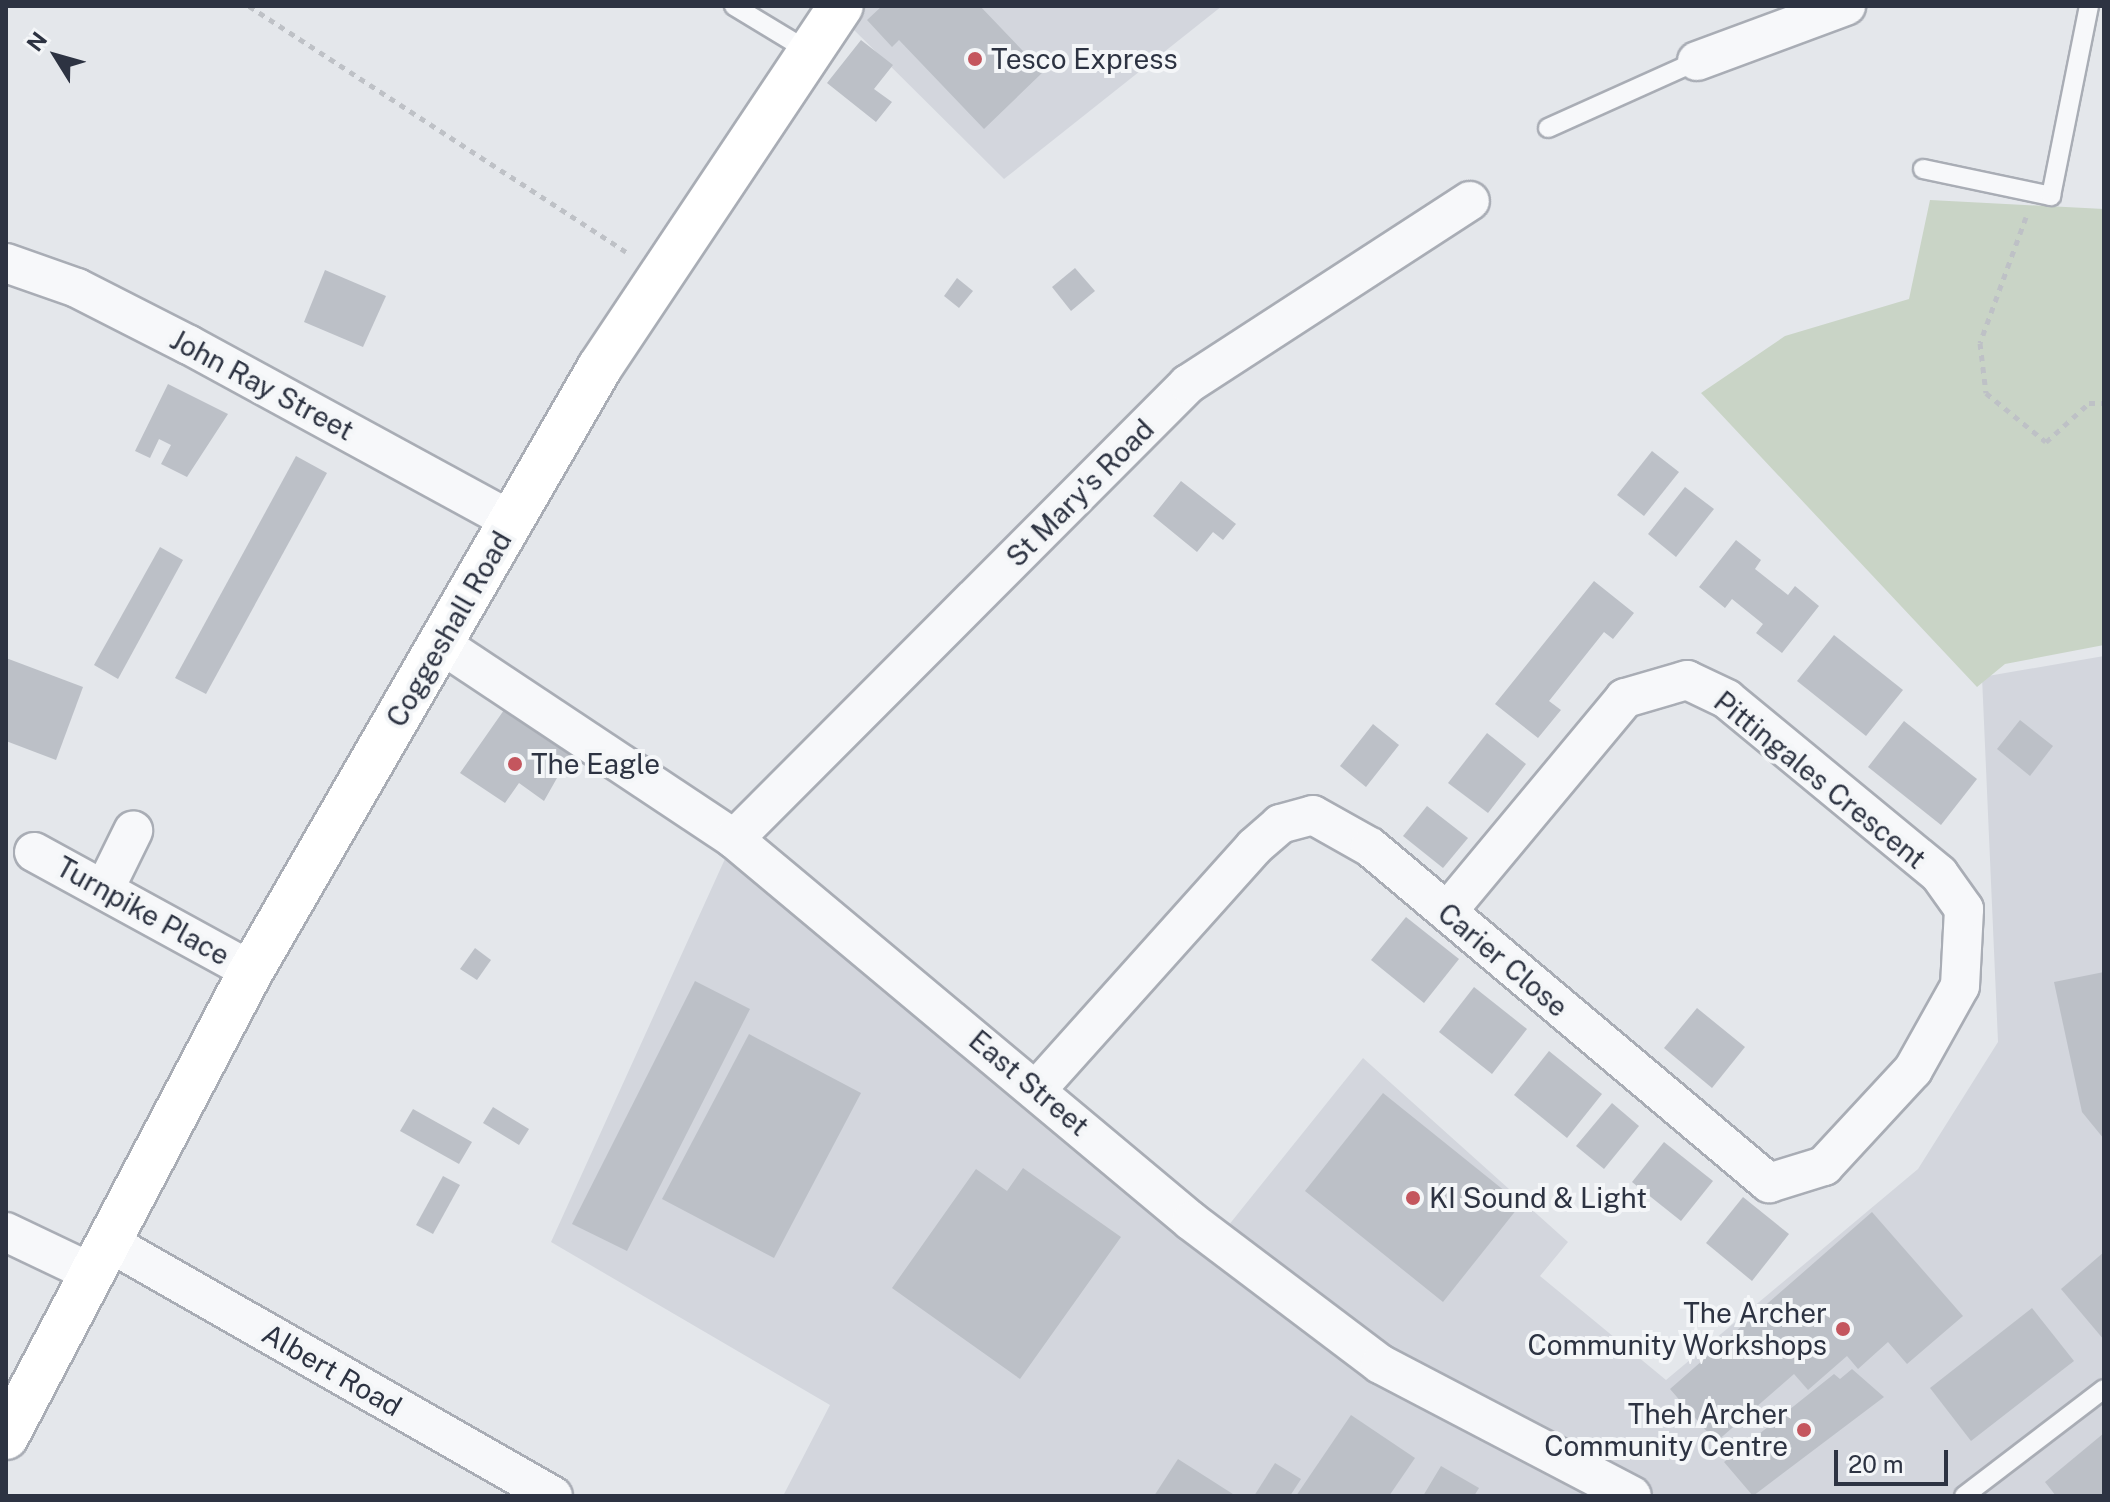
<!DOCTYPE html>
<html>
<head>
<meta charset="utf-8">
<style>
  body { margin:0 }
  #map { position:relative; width:2110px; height:1502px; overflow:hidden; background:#e4e7eb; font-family:"Public Sans",sans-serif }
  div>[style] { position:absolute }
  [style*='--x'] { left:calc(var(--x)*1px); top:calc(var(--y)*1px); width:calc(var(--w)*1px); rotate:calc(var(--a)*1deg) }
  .built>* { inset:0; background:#d3d6dd }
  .green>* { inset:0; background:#c9d4c6 }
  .building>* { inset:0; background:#bcc0c7 }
  .path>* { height:5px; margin-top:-2.5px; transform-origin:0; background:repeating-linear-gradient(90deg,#bec1c6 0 6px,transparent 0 12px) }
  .roads { filter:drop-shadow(2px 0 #a9adb5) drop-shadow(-2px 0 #a9adb5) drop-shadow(0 2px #a9adb5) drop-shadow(0 -2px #a9adb5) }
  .service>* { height:18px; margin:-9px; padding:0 9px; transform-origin:9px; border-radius:9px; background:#f7f8fa }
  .minor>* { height:38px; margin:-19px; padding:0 19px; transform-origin:19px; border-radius:19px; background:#f7f8fa }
  .secondary>* { height:44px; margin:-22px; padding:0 22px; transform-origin:22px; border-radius:22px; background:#fff }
  .dots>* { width:22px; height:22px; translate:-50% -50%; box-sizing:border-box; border:4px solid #f4f6f8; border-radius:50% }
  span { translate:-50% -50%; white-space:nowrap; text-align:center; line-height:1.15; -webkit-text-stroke:8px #f4f6f8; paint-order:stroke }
  .poi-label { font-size:28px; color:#2d3342 }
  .left { translate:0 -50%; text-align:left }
  .right { translate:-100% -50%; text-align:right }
  .street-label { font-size:28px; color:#2d3342 }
  .frame { position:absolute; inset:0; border:8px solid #2d3342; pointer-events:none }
  .north { position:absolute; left:16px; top:16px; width:80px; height:80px; -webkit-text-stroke:6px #f4f6f8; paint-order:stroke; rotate:307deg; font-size:22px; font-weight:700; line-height:32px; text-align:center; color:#2d3342 }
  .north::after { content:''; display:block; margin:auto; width:28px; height:36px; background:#2d3342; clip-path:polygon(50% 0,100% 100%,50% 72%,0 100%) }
  .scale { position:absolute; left:1834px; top:1450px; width:114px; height:36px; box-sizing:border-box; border:4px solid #2d3342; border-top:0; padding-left:10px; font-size:24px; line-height:28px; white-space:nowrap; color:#2d3342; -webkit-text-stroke:6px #f4f6f8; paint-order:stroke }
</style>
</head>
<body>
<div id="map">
  <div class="built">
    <i style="clip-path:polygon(862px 6px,1222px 6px,1004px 179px,846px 22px)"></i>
    <i style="clip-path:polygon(2104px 656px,2104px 1496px,783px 1496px,830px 1405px,551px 1242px,734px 839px,1228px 1226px,1363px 1058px,1568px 1242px,1540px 1276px,1666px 1380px,1918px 1169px,1998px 1042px,1982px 677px)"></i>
  </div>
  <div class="green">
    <i style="clip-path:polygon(1930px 200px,2104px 209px,2104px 645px,2005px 664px,1977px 687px,1701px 393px,1785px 336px,1909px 299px)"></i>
  </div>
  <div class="building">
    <i style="clip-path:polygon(882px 6px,980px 6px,1043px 72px,984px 129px,899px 40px,892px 47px,867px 20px)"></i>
    <i style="clip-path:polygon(861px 40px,893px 65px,874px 89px,892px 102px,876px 122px,827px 83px)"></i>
    <i style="clip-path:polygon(1075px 268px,1095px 291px,1071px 311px,1052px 287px)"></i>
    <i style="clip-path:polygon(325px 270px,386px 296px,363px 347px,304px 322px)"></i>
    <i style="clip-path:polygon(957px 278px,973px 291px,959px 308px,944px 296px)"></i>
    <i style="clip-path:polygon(168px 384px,228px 414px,187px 477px,161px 464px,171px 445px,159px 439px,150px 458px,135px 451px)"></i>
    <i style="clip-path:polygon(1652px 451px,1679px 472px,1644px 516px,1617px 495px)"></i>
    <i style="clip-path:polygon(296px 456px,327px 473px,206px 694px,175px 678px)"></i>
    <i style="clip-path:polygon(1181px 481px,1236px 524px,1223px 540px,1213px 532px,1197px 552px,1153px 516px)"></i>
    <i style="clip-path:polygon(1685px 487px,1714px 509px,1676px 557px,1648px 534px)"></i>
    <i style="clip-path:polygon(1736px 540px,1761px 560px,1755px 569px,1788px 595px,1795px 586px,1819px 606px,1782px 653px,1756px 633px,1763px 624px,1732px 599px,1725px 608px,1699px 587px)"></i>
    <i style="clip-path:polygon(160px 547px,183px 560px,118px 679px,94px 665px)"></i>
    <i style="clip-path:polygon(1594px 581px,1634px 613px,1613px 639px,1604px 632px,1549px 701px,1561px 710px,1538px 738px,1495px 704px)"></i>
    <i style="clip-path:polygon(1834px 635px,1903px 690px,1866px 736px,1797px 681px)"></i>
    <i style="clip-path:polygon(6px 658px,83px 687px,56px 760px,6px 741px)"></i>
    <i style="clip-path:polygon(504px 710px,570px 755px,544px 801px,519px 783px,505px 803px,460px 773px)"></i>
    <i style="clip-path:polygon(2020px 720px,2053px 746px,2030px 776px,1997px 749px)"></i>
    <i style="clip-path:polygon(1904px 721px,1977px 779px,1941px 825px,1868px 767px)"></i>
    <i style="clip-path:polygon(1373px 724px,1399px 745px,1366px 787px,1340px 766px)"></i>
    <i style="clip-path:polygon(1487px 733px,1526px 764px,1488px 813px,1448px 783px)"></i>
    <i style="clip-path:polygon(1427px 806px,1468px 838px,1443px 868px,1403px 836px)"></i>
    <i style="clip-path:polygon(1406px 917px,1459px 959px,1424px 1003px,1371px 960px)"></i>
    <i style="clip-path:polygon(475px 948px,491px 960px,477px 980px,460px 969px)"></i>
    <i style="clip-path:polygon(2104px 972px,2104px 1139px,2082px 1112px,2054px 982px)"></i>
    <i style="clip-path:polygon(695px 981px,750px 1009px,627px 1251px,572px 1224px)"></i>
    <i style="clip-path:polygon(1474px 987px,1527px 1029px,1492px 1074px,1439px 1032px)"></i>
    <i style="clip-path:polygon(1697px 1008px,1745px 1047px,1712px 1088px,1664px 1048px)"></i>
    <i style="clip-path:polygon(749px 1034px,861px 1093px,774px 1258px,662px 1199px)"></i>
    <i style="clip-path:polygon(1549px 1051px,1602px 1094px,1567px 1138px,1514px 1095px)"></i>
    <i style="clip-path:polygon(1383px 1093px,1521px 1204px,1443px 1302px,1305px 1191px)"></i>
    <i style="clip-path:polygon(1612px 1103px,1639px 1126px,1604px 1169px,1576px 1146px)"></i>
    <i style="clip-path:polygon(493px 1107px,529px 1129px,519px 1145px,483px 1123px)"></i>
    <i style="clip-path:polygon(413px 1109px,472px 1142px,459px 1164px,400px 1131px)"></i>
    <i style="clip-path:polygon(1664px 1142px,1713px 1181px,1681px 1221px,1632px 1182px)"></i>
    <i style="clip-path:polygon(1023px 1168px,1121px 1237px,1020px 1379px,892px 1288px,976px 1169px,1007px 1191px)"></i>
    <i style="clip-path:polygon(443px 1176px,460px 1185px,433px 1234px,416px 1225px)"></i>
    <i style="clip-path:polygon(1743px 1197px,1789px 1234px,1752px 1281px,1706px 1243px)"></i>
    <i style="clip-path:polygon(1872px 1212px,1963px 1316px,1907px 1364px,1888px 1342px,1858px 1369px,1847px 1356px,1808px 1390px,1794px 1374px,1716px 1442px,1670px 1389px)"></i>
    <i style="clip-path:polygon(2104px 1252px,2104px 1340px,2061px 1289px)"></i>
    <i style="clip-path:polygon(2032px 1308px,2074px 1361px,1971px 1441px,1930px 1388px)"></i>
    <i style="clip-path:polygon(1852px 1369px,1884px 1397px,1753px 1496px,1724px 1462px,1834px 1374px,1840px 1379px)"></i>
    <i style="clip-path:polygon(1351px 1415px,1415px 1458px,1389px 1496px,1296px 1496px)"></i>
    <i style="clip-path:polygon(2104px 1433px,2104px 1496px,2056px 1496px,2045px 1482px)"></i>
    <i style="clip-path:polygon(1178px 1459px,1236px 1496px,1154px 1496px)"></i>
    <i style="clip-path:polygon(1275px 1463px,1301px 1479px,1290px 1496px,1254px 1496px)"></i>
    <i style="clip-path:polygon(1441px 1466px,1479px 1488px,1474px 1496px,1423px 1496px)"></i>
  </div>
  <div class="path">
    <i style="--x:249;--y:6;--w:450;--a:33.1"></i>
    <i style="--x:2026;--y:217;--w:134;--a:110.1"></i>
    <i style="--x:1980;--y:343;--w:50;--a:83.2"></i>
    <i style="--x:1986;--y:393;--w:77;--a:39.2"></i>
    <i style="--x:2046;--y:442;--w:58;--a:-42.2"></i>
    <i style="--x:2089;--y:403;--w:15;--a:0"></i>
  </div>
  <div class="roads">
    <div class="service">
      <i style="--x:734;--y:6;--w:89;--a:31.2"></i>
      <i style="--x:1548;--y:128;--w:163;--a:-24.2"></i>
      <i style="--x:1923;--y:169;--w:131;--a:11.9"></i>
      <i style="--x:2051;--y:196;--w:194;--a:-78.7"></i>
      <i style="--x:1964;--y:1496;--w:176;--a:-37.4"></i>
    </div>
    <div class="minor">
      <i style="--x:1697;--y:61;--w:159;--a:-20.3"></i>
      <i style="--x:6;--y:263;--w:75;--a:19.4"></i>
      <i style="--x:77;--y:288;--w:126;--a:27"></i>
      <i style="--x:189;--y:345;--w:368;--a:28.6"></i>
      <i style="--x:441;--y:644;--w:352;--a:33.6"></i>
      <i style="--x:734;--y:839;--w:596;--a:39.89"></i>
      <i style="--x:1191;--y:1221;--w:237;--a:37.1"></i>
      <i style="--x:1380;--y:1364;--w:284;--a:27.6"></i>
      <i style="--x:734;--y:839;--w:643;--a:-45.06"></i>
      <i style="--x:1188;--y:384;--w:336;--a:-33"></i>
      <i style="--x:34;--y:852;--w:247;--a:28.7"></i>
      <i style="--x:105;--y:888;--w:64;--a:-63.8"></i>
      <i style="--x:1038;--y:1088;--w:324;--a:-48.1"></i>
      <i style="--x:1254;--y:847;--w:35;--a:-41"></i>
      <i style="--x:1280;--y:824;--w:34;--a:-15"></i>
      <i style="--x:1313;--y:815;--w:65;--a:29.3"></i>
      <i style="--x:1370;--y:847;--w:522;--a:40.1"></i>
      <i style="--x:1769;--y:1183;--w:58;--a:-17.2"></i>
      <i style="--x:1824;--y:1166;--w:131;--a:-47.2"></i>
      <i style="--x:1913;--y:1070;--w:96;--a:-60.8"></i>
      <i style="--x:1960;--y:986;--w:77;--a:-87"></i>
      <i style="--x:1964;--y:909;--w:43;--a:-125.5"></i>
      <i style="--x:1939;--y:874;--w:275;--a:-140.5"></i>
      <i style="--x:1727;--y:699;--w:44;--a:-154.6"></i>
      <i style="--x:1687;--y:680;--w:65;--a:163.8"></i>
      <i style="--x:1625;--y:698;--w:278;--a:129.8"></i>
      <i style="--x:6;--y:1232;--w:98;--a:25.5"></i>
      <i style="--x:110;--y:1243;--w:510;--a:29.73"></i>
    </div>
    <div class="secondary">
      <i style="--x:6;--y:1437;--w:526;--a:-62.27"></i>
      <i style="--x:251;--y:971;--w:698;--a:-59.98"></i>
      <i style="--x:600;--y:367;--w:434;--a:-56.3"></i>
    </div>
  </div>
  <div class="dots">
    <i style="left:975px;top:59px;background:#c4565e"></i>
    <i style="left:515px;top:764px;background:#c4565e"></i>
    <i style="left:1413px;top:1198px;background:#c4565e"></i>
    <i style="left:1843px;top:1329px;background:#c4565e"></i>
    <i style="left:1804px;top:1430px;background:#c4565e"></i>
  </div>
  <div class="poi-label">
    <span class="left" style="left:991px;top:59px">Tesco Express</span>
    <span class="left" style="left:531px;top:764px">The Eagle</span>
    <span class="left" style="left:1429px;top:1198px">KI Sound &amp; Light</span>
    <span class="right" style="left:1827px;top:1329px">The Archer<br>Community Workshops</span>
    <span class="right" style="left:1788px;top:1430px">Theh Archer<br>Community Centre</span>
  </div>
  <div class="street-label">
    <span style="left:262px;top:385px;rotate:28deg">John Ray Street</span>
    <span style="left:1080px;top:493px;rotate:-45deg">St Mary's Road</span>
    <span style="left:449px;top:629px;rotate:-60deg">Coggeshall Road</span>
    <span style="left:1820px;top:780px;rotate:39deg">Pittingales Crescent</span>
    <span style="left:143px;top:911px;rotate:29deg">Turnpike Place</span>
    <span style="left:1503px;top:960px;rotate:40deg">Carier Close</span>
    <span style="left:1029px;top:1083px;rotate:40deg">East Street</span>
    <span style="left:332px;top:1370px;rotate:30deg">Albert Road</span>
  </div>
  <div class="frame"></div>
  <div class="north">N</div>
  <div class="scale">20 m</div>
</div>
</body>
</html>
